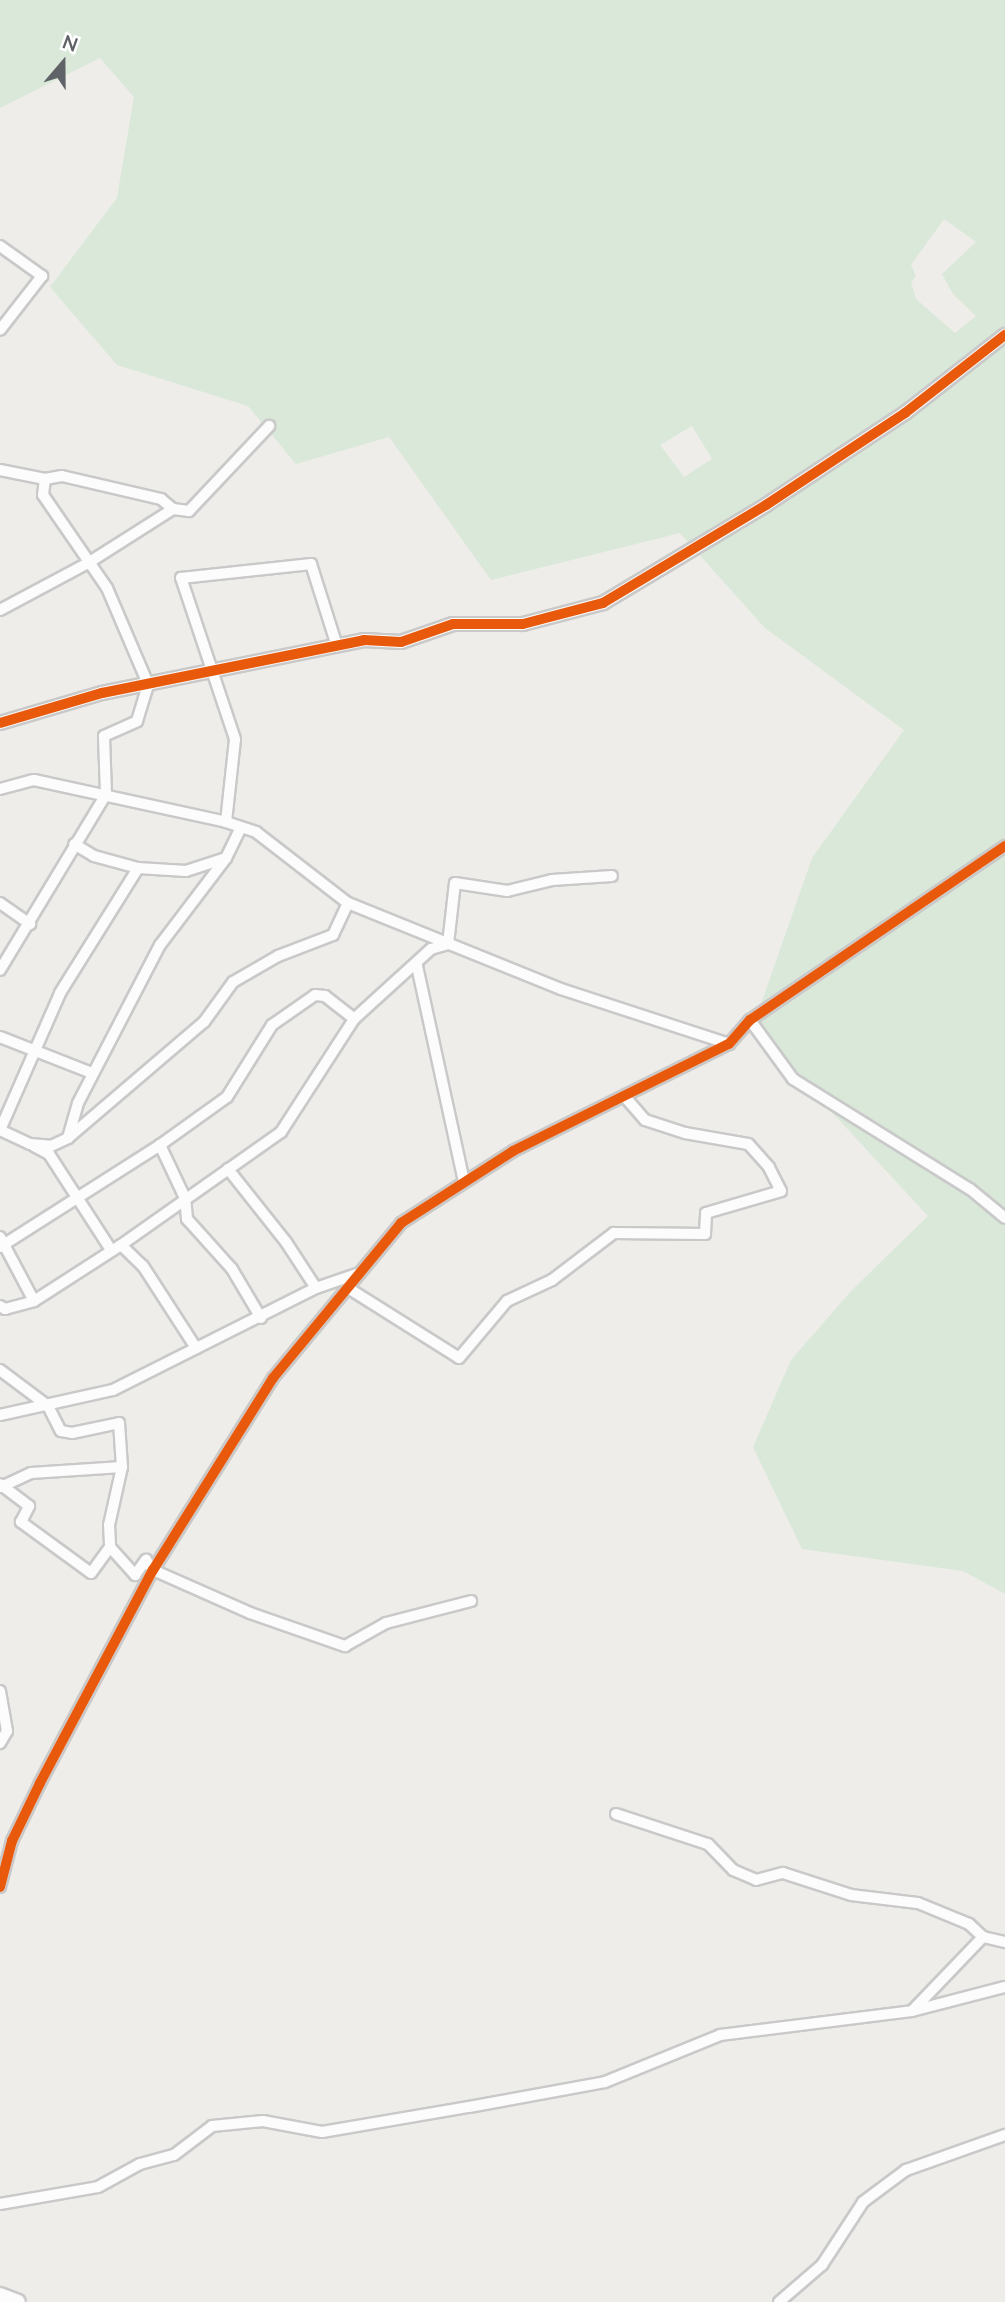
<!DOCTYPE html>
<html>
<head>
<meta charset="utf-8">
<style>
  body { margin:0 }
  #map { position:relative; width:1005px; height:2302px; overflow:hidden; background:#eeede9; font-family:Lato,sans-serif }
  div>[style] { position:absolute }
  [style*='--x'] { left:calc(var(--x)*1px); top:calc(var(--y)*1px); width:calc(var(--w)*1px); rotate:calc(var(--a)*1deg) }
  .green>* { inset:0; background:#d9e8d8 }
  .roads { filter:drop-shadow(2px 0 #c9c9c9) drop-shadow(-2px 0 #c9c9c9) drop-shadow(0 2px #c9c9c9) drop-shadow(0 -2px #c9c9c9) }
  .minor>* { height:10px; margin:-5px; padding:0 5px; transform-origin:5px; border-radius:5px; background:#fcfcfc }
  .tertiary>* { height:12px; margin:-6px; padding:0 6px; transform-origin:6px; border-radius:6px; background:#fcfcfc }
  .secondary>* { height:14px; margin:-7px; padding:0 7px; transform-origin:7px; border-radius:7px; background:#fcfcfc }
  .cycleway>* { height:10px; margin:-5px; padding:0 5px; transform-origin:5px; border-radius:5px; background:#e8590c }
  span { translate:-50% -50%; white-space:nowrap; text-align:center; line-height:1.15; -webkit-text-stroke:5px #fff; paint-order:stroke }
  .north { position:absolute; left:28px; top:28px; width:70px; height:70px; -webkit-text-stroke:5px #fff; paint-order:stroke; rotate:20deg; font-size:19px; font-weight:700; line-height:28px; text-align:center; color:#5f6266 }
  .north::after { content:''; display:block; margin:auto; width:24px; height:32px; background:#5f6266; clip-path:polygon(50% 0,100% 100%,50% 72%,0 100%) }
</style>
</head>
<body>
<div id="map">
  <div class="green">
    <i style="clip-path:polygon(evenodd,0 0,1005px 0,1005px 1594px,963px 1571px,802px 1549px,753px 1447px,791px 1360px,851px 1291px,928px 1216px,753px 1027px,812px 858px,904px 730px,765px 628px,680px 533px,491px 580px,389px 437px,296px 464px,248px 406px,117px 365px,50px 287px,117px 198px,134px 97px,100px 58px,0 108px,0 0,944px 219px,976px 242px,942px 274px,953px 294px,976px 316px,955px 333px,916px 299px,911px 282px,916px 276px,911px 265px,944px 219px,0 0,692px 426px,712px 459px,684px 477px,660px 445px,692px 426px)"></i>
  </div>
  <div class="roads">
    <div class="minor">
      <i style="--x:0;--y:246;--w:52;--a:35.5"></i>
      <i style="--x:42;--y:276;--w:68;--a:127.9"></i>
      <i style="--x:0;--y:470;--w:46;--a:11.3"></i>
      <i style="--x:45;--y:479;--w:17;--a:-10"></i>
      <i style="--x:62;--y:476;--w:102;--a:13.1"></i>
      <i style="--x:161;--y:499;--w:16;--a:40"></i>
      <i style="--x:0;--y:610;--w:100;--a:-28.1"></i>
      <i style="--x:88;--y:563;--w:101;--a:-32.4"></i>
      <i style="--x:173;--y:509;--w:16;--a:7"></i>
      <i style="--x:189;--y:511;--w:117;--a:-46.7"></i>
      <i style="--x:0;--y:789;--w:35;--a:-15"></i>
      <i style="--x:34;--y:780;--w:197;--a:12.3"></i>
      <i style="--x:226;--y:822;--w:32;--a:18"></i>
      <i style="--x:256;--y:832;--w:116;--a:37.7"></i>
      <i style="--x:226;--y:822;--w:83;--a:-83.8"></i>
      <i style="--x:235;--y:739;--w:170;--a:-108.5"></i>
      <i style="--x:181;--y:578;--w:131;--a:-6.1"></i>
      <i style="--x:311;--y:564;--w:86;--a:72.4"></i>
      <i style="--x:138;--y:868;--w:48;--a:3.6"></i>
      <i style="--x:186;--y:871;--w:42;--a:-18"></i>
      <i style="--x:0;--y:903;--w:37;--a:35"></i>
      <i style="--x:417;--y:966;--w:221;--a:77.7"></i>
      <i style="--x:0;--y:970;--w:205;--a:-58.9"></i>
      <i style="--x:106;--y:794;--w:58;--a:-92"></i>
      <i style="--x:104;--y:736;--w:36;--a:-24"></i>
      <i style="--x:137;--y:721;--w:39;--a:-73"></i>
      <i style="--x:148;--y:684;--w:104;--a:-113.1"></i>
      <i style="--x:107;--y:588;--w:113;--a:-124.5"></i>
      <i style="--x:43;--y:495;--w:16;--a:-83"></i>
      <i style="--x:750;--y:1020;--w:73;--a:53.9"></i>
      <i style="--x:793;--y:1079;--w:208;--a:31.9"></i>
      <i style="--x:970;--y:1189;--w:45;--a:39.6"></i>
      <i style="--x:0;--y:1037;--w:99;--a:21.4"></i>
      <i style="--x:0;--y:1130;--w:33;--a:25"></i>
      <i style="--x:30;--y:1144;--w:21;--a:5"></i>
      <i style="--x:51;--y:1146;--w:19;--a:-25"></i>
      <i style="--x:68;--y:1138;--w:36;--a:-74"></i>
      <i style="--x:78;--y:1103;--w:178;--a:-62.6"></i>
      <i style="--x:160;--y:945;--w:109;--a:-52.8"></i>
      <i style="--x:226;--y:858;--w:34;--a:-64"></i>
      <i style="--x:0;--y:1130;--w:150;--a:-66.3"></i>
      <i style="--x:60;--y:993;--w:147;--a:-58"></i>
      <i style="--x:138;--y:868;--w:46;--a:-164.7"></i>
      <i style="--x:94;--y:856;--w:23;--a:-149"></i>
      <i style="--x:68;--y:1138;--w:179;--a:-40.5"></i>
      <i style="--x:204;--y:1022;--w:49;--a:-54.1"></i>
      <i style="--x:233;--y:982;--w:52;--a:-30"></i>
      <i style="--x:278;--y:956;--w:59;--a:-20.9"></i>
      <i style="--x:333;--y:935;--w:35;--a:-65"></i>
      <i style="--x:348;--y:903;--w:230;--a:22"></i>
      <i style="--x:561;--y:989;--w:177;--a:18.1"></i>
      <i style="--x:34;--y:1146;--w:17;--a:28"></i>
      <i style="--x:49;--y:1154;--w:114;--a:57.1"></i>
      <i style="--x:228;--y:1169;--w:93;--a:51.5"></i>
      <i style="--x:286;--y:1242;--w:55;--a:56.9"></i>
      <i style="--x:0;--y:1237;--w:72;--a:62"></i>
      <i style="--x:34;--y:1301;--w:103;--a:-32.8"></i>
      <i style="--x:121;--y:1245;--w:30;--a:44"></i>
      <i style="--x:143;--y:1266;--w:98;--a:57.1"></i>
      <i style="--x:121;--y:1245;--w:196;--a:-35.2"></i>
      <i style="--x:281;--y:1132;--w:135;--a:-57.1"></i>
      <i style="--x:354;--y:1019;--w:104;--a:-42.3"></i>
      <i style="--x:431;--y:949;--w:18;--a:-16"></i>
      <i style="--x:448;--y:944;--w:61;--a:-83.5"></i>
      <i style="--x:455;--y:883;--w:53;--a:8.7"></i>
      <i style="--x:507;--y:891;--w:46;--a:-13.7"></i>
      <i style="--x:552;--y:880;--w:60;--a:-3.8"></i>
      <i style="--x:0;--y:1247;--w:190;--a:-32.5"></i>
      <i style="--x:348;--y:1288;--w:131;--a:32.2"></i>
      <i style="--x:459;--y:1358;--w:75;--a:-49.9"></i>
      <i style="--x:507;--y:1301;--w:50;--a:-25"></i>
      <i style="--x:552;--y:1280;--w:78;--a:-37.2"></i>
      <i style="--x:614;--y:1233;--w:91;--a:0.6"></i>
      <i style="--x:705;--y:1234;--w:21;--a:-87"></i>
      <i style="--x:706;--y:1213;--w:78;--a:-16.3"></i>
      <i style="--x:781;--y:1191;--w:27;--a:-117"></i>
      <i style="--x:769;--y:1167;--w:31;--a:-132"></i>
      <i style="--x:748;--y:1144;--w:64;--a:-170.1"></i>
      <i style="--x:685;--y:1133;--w:42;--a:-162"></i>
      <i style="--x:645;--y:1120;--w:30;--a:-131"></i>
      <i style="--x:0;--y:1306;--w:6;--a:31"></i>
      <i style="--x:5;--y:1309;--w:30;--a:-15"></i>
      <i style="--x:261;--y:1318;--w:57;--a:-120.6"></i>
      <i style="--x:232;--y:1269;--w:67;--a:-132"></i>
      <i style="--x:187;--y:1219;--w:21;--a:-95"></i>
      <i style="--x:185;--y:1198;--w:59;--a:-115.3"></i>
      <i style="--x:160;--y:1145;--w:82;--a:-35.6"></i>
      <i style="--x:227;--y:1097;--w:85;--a:-58"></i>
      <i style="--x:272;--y:1025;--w:52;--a:-34.9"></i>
      <i style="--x:315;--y:995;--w:10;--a:6"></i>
      <i style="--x:325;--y:996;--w:37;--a:38"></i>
      <i style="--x:0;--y:1370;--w:60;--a:36.9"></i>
      <i style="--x:48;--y:1406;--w:28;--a:63"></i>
      <i style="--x:61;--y:1431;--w:11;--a:10"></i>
      <i style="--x:72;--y:1433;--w:48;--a:-12"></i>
      <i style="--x:119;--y:1423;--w:44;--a:86.1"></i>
      <i style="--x:122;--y:1467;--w:59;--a:102.6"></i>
      <i style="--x:109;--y:1525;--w:22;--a:87"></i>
      <i style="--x:110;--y:1547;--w:32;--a:126"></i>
      <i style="--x:91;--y:1573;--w:87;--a:-143.9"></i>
      <i style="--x:21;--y:1522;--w:18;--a:-63"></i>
      <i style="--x:29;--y:1506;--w:36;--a:-143"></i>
      <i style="--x:0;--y:1415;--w:116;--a:-12.5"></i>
      <i style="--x:113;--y:1390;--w:227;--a:-26.7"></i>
      <i style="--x:316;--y:1288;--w:43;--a:-18.9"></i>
      <i style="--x:1;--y:1487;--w:33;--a:-25"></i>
      <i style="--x:31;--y:1473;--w:91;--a:-3.8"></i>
      <i style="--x:110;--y:1547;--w:38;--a:48"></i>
      <i style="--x:135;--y:1575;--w:19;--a:-54"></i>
      <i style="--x:146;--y:1560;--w:12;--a:55"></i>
      <i style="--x:153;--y:1570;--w:106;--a:23.9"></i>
      <i style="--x:250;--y:1613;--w:101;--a:19.2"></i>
      <i style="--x:345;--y:1646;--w:47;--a:-29.3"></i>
      <i style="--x:386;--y:1623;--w:88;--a:-14.5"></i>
      <i style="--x:0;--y:1691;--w:41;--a:80.1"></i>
      <i style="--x:7;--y:1731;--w:14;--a:120"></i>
      <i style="--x:616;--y:1814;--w:97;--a:18.1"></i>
      <i style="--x:708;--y:1844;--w:36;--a:46"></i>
      <i style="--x:733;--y:1870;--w:25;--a:23"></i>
      <i style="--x:756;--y:1880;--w:28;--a:-15"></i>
      <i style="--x:783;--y:1873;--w:71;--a:17.9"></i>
      <i style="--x:851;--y:1895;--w:67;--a:6.8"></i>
      <i style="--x:918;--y:1903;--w:55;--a:22.4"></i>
      <i style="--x:969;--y:1924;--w:19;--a:43"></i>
      <i style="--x:0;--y:1887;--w:48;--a:-75.4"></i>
      <i style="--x:12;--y:1841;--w:64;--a:-64.2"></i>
      <i style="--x:40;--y:1783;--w:241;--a:-62.1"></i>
      <i style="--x:153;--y:1570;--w:226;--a:-58"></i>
      <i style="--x:273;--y:1378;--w:201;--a:-50.4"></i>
      <i style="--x:401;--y:1223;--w:133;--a:-32.7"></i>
      <i style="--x:513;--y:1151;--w:241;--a:-26.4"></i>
      <i style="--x:729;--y:1044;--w:32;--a:-49"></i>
      <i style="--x:750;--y:1020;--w:309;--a:-34.3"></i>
      <i style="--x:912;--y:2011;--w:103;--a:-46.2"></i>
      <i style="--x:983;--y:1937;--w:23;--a:13"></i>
      <i style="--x:0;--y:2204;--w:99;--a:-9.8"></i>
      <i style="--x:98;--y:2187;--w:48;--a:-28.7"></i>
      <i style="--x:140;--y:2164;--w:35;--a:-15"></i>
      <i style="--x:174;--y:2155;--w:48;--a:-37.3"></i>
      <i style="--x:212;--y:2126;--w:51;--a:-5.6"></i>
      <i style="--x:263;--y:2121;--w:60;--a:10.6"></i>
      <i style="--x:322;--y:2132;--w:149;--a:-9.7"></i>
      <i style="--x:469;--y:2107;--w:138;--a:-10.4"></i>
      <i style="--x:605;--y:2082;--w:124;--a:-22.2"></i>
      <i style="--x:720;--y:2035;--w:193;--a:-7.1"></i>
      <i style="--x:912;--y:2011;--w:96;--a:-14.5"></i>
      <i style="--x:779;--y:2302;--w:57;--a:-40.7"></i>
      <i style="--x:822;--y:2265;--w:75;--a:-56.9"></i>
      <i style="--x:863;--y:2202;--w:54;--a:-36.7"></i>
      <i style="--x:906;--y:2170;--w:105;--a:-19.5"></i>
    </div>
    <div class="tertiary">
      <i style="--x:0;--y:723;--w:106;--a:-16.4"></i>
      <i style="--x:102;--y:693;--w:267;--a:-11.4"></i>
      <i style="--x:364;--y:640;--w:37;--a:3"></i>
      <i style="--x:401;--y:642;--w:55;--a:-19.1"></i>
      <i style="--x:453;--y:624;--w:70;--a:0"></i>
      <i style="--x:523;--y:624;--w:83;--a:-14.7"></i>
      <i style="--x:603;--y:603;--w:190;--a:-31"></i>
      <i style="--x:766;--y:505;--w:167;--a:-33.5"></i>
      <i style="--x:905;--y:413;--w:127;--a:-38"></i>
    </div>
    <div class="secondary">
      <i style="--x:0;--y:2295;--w:19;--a:21"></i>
    </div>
  </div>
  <div class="cycleway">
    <i style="--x:0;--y:723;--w:106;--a:-16.4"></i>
    <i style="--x:102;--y:693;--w:267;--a:-11.4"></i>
    <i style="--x:364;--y:640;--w:37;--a:3"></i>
    <i style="--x:401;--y:642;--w:55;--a:-19.1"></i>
    <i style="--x:453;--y:624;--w:70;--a:0"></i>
    <i style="--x:523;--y:624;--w:83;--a:-14.7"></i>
    <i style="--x:603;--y:603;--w:190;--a:-31"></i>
    <i style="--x:766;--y:505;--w:167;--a:-33.5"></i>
    <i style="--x:905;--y:413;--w:127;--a:-38"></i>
    <i style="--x:0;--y:1887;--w:48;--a:-75.4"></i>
    <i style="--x:12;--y:1841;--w:64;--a:-64.2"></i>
    <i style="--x:40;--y:1783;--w:241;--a:-62.1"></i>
    <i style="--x:153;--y:1570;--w:226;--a:-58"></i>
    <i style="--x:273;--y:1378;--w:201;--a:-50.4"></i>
    <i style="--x:401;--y:1223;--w:133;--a:-32.7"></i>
    <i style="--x:513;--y:1151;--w:241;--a:-26.4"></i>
    <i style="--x:729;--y:1044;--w:32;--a:-49"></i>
    <i style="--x:750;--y:1020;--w:309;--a:-34.3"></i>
  </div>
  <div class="north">N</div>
</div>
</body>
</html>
